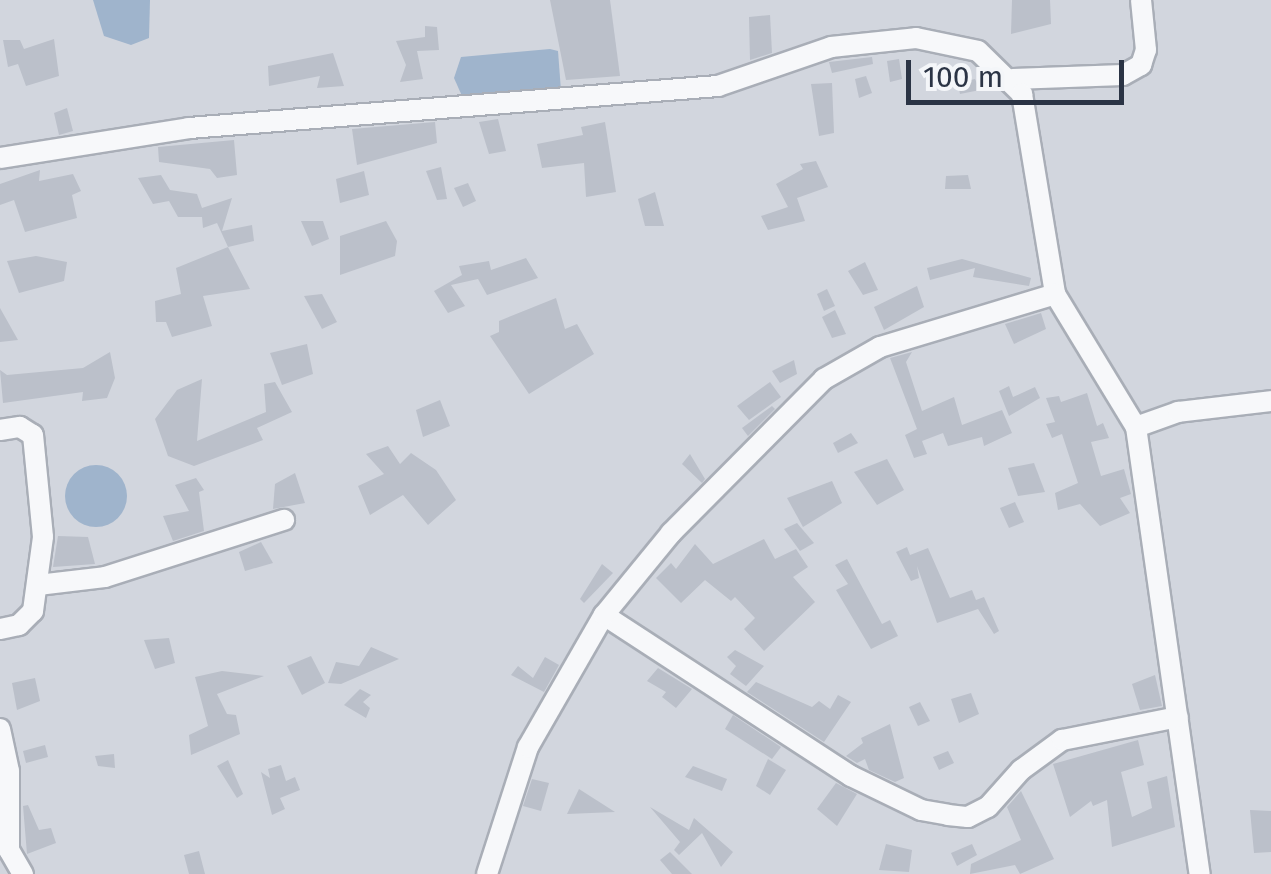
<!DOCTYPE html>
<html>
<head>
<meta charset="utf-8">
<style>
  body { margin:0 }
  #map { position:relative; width:1271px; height:874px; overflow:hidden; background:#e4e7ec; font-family:"Fira Sans",sans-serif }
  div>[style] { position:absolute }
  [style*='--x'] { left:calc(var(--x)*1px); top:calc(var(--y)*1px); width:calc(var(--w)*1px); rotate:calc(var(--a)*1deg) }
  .built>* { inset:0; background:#d2d6de }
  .water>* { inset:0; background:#9fb4cc }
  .round { border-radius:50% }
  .building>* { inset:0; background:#bbc0ca }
  .roads { filter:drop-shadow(2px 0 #a9aeb7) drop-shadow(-2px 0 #a9aeb7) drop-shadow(0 2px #a9aeb7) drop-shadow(0 -2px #a9aeb7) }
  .minor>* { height:20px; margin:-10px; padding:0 10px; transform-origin:10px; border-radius:10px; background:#f7f8fa }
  span { translate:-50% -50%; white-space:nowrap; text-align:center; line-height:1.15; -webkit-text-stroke:8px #f4f6f9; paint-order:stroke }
  .scale { position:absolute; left:906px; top:60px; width:218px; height:45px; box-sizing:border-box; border:5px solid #2b3445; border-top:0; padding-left:12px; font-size:30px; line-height:35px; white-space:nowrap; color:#2b3445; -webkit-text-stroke:8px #f4f6f9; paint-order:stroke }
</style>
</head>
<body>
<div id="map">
  <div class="built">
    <i style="clip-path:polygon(0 0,1271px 0,1271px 874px,0 874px)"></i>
  </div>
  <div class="water">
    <i style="clip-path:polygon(93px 0,150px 0,149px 38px,131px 45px,104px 36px)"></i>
    <i style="clip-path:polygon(550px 49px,558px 51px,561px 91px,462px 96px,454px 78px,461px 57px)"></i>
    <i class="round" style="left:65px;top:465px;width:62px;height:62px"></i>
  </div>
  <div class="building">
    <i style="clip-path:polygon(550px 0,610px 0,620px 76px,566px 80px)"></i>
    <i style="clip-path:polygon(1012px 0,1050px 0,1051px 24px,1011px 34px)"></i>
    <i style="clip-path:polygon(770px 15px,772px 53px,750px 60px,749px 17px)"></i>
    <i style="clip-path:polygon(425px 26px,437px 27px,439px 50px,417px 51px,423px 79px,400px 82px,406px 65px,396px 41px,425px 37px)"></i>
    <i style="clip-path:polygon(54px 39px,59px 76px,26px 86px,18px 64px,8px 67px,3px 40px,20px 40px,24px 49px)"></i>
    <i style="clip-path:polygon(333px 53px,344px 86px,317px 88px,320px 76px,269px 86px,268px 66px)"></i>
    <i style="clip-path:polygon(872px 57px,873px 64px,832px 73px,829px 62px)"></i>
    <i style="clip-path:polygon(899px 59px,902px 79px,890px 82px,887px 61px)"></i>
    <i style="clip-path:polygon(866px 76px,872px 93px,859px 98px,855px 79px)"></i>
    <i style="clip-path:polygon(975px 79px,980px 90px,960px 94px,958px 83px)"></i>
    <i style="clip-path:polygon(832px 83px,834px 133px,819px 136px,811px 84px)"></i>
    <i style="clip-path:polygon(67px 108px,73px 131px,59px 135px,54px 113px)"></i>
    <i style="clip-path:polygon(498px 119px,506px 151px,489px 154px,479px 122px)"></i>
    <i style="clip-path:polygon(435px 122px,437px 143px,357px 165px,352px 129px)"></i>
    <i style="clip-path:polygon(605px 122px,616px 192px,586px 197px,584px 163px,542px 168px,537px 144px,583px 135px,581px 127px)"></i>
    <i style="clip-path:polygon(234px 140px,237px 175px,217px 178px,210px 169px,159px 162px,158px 147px)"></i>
    <i style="clip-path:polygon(816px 161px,828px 187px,797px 198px,805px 221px,768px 230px,761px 216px,788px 207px,776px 184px,803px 169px,800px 164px)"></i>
    <i style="clip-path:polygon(441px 167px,447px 199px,437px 200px,426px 171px)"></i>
    <i style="clip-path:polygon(40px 170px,39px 181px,73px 174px,81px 191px,72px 195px,77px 218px,25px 232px,14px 200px,0 205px,0 184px)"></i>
    <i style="clip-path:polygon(364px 171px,369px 195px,340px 203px,336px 179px)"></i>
    <i style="clip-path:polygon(161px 175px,170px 190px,197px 194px,202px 208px,232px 198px,222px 231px,252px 225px,254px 241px,228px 247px,217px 223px,203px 228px,202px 217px,178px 217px,169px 201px,153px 204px,138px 178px)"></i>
    <i style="clip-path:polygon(968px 175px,971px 189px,945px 189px,946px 176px)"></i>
    <i style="clip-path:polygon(468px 183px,476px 201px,463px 207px,454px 188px)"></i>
    <i style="clip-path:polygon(655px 192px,664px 226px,645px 226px,638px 199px)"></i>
    <i style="clip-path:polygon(301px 221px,323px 221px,329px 239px,312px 246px)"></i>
    <i style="clip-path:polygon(386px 221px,397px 241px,395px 256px,340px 275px,340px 236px)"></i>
    <i style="clip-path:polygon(228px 247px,250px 289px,203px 296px,212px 326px,172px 337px,166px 322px,156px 322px,155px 301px,181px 294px,176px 268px)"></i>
    <i style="clip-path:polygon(36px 256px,67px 262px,64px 281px,19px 293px,7px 261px)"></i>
    <i style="clip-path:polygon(526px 258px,538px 278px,487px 295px,478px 279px,451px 285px,465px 306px,448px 313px,434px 291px,462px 275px,459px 266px,489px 261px,491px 270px)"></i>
    <i style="clip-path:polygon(962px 259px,1031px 278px,1029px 286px,973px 277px,975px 268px,930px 280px,927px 268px)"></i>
    <i style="clip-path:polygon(865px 262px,878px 290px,863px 295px,848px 271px)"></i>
    <i style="clip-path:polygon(917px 286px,924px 307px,884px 330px,874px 307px)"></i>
    <i style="clip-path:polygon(827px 289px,835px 306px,824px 311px,817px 294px)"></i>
    <i style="clip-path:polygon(322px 294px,337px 322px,322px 329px,304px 296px)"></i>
    <i style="clip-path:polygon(556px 298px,565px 329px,577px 324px,594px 354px,529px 394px,490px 336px,499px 332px,499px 321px)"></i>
    <i style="clip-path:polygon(0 308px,18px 340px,0 342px)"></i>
    <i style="clip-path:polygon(835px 310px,846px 334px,832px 338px,822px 317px)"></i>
    <i style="clip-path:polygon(1041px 313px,1046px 329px,1014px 344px,1005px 324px)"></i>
    <i style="clip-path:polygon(307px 344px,313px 374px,282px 385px,270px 353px)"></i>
    <i style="clip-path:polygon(110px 352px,115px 378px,107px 398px,82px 401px,83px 392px,3px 403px,0 370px,7px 375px,83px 368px)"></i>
    <i style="clip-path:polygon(912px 352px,906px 362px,922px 411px,954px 397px,962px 425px,1002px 410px,1012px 433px,984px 446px,982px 437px,948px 446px,943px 433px,922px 441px,927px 454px,914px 458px,905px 435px,917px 429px,890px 358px)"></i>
    <i style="clip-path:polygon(794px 360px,797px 374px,780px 383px,772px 371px)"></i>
    <i style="clip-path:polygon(202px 379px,197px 441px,266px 412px,264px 384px,275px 382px,292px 412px,257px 428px,263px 440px,194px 466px,168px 456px,155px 419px,177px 390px)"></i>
    <i style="clip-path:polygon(770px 382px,781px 397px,749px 420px,737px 406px)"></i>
    <i style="clip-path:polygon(1009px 386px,1013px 397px,1035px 387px,1040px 398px,1009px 416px,999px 391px)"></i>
    <i style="clip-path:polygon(1087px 393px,1097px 426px,1103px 423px,1109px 438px,1091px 442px,1101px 476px,1124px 469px,1131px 494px,1120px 498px,1130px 513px,1100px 526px,1080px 504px,1058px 510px,1055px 493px,1078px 483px,1062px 434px,1052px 438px,1046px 424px,1055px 422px,1046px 398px,1059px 396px,1061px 402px)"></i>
    <i style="clip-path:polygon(440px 400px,450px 426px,423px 437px,416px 410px)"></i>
    <i style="clip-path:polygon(772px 406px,775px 409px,748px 436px,742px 428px)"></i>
    <i style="clip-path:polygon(851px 433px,858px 443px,838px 453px,833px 443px)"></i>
    <i style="clip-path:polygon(388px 446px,400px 464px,411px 453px,436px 470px,456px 500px,428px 525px,403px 495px,370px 515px,358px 486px,384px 474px,366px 454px)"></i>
    <i style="clip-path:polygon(690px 454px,705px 479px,702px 483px,682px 464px)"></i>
    <i style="clip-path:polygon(887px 459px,904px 490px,877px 505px,854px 472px)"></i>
    <i style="clip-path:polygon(1034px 463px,1045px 492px,1018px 496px,1008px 468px)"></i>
    <i style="clip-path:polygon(295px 473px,305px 503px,273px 509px,275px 484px)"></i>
    <i style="clip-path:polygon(196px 478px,204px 490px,199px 492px,204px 531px,173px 541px,163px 516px,189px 511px,175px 485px)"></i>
    <i style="clip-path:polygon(832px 481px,842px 503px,803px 527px,787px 498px)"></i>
    <i style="clip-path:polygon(1015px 502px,1024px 522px,1009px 528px,1000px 508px)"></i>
    <i style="clip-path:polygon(797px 523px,814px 543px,800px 551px,784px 529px)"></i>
    <i style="clip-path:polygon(58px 536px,88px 537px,95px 564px,53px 567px)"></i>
    <i style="clip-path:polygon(764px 539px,775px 559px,796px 549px,808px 567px,793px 577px,815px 602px,764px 651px,744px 629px,755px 618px,735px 597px,731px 601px,705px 580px,681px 603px,656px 578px,671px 563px,676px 569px,695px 544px,713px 564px)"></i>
    <i style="clip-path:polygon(261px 542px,273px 563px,245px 571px,239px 552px)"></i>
    <i style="clip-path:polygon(907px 547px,910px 555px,928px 548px,950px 598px,972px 590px,976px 600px,984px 597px,999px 631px,994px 634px,978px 609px,937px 623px,917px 566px,919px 578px,911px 581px,896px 552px)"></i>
    <i style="clip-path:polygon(847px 559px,882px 624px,890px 620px,898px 636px,871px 649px,836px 590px,848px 584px,835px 565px)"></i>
    <i style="clip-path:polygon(602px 564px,613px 573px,584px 603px,580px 599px)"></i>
    <i style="clip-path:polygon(169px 638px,175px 663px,155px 669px,144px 640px)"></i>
    <i style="clip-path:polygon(371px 647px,399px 659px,341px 684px,328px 683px,336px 662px,359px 666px)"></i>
    <i style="clip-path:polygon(735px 650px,764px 666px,746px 686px,730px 674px,736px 666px,727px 657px)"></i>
    <i style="clip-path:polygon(311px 656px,325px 683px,302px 695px,287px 666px)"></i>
    <i style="clip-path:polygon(545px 657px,559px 665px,544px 692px,511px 675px,518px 666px,533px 678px)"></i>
    <i style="clip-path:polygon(658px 668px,692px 689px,676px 708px,662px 697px,666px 692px,647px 681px)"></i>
    <i style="clip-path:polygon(222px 671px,264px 676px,217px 694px,227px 714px,236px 715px,240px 734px,191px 755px,189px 735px,208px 726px,195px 677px)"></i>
    <i style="clip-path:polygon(1155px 675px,1162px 706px,1140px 710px,1132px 684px)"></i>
    <i style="clip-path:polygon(35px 678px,40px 701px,17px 710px,12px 683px)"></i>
    <i style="clip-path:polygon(756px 682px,812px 707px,819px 701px,830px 709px,838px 695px,851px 702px,824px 742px,747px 692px)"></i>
    <i style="clip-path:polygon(360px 689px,371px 695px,363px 702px,370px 708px,366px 718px,344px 705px)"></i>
    <i style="clip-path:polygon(971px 693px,979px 714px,959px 723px,951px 699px)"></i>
    <i style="clip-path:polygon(920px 702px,930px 721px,918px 726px,909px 707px)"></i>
    <i style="clip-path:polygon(733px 715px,781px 747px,772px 759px,725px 729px)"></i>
    <i style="clip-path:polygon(890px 724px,904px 778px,895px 782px,869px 770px,865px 759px,857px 763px,846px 756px,863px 743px,861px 738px)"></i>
    <i style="clip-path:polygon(1138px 740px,1144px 765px,1121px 772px,1132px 817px,1152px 808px,1147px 782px,1167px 776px,1175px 827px,1112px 847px,1107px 800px,1093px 806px,1091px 801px,1070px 817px,1053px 764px)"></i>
    <i style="clip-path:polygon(45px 745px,48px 757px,26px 763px,23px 751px)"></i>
    <i style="clip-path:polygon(948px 751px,954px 763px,939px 770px,933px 757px)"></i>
    <i style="clip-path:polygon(114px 754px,115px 768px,98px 766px,95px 756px)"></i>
    <i style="clip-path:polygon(768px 759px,786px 770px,770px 795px,756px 786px)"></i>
    <i style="clip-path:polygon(228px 760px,243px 794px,237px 798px,217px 766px)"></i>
    <i style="clip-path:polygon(281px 765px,286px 781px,295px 777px,300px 790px,280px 798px,285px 809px,272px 815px,261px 772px,270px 778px,268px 769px)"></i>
    <i style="clip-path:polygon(693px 766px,727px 779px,722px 791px,685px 777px)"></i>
    <i style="clip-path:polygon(532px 779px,549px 783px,541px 811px,523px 806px)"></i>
    <i style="clip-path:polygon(836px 783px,857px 794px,837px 826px,817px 809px)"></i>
    <i style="clip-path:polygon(579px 789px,615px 812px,567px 814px)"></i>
    <i style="clip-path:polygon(1021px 791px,1054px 859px,1020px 874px,1015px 865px,970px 874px,971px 864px,1021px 840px,1007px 807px)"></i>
    <i style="clip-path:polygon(28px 805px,39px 830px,51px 828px,56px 843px,27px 854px,23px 806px)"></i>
    <i style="clip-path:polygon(650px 807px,689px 830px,694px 818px,733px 852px,721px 867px,702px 833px,679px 855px,674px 850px,680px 842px)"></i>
    <i style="clip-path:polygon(1250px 810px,1271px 811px,1271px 852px,1254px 853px)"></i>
    <i style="clip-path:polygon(886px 844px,912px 850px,909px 872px,879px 870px)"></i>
    <i style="clip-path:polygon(972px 844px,977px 855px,957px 866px,951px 853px)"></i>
    <i style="clip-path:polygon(199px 851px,205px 874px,189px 874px,184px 855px)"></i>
    <i style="clip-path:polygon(670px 852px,692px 874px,672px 874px,660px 860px)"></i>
  </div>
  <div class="roads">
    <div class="minor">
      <i style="--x:1013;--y:79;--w:110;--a:-2.1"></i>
      <i style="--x:1123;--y:75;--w:21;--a:-29"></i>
      <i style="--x:1141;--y:65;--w:16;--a:-72"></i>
      <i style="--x:1146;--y:50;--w:50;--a:-95.7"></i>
      <i style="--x:0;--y:158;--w:191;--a:-9"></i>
      <i style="--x:189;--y:128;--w:531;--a:-4.54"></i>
      <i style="--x:718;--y:86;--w:120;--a:-19"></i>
      <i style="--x:831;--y:47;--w:85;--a:-6"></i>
      <i style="--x:916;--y:38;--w:63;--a:11.8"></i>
      <i style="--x:978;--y:51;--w:62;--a:44.3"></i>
      <i style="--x:1022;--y:94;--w:203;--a:80.6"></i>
      <i style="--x:1055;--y:294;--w:156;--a:58.7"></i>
      <i style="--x:1136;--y:427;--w:452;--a:81.9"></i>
      <i style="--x:1136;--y:427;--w:45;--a:-19.7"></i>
      <i style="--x:1178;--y:412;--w:94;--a:-6.7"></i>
      <i style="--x:0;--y:430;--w:20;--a:-9"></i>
      <i style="--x:20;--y:427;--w:15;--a:32"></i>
      <i style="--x:33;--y:435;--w:102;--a:84.4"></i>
      <i style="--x:43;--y:537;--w:75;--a:97.7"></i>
      <i style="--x:33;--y:611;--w:20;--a:135"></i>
      <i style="--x:19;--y:625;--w:19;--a:168"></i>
      <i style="--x:38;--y:585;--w:67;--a:-6.8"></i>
      <i style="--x:105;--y:577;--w:188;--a:-17.7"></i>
      <i style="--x:604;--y:615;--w:295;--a:33.1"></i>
      <i style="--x:851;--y:776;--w:78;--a:25.9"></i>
      <i style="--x:921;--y:810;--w:27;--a:10"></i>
      <i style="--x:948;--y:815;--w:20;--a:6"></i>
      <i style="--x:968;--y:817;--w:22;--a:-27"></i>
      <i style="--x:988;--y:807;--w:50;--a:-48.3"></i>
      <i style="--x:1021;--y:770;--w:51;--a:-36.2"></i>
      <i style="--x:1062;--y:740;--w:118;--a:-11.2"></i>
      <i style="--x:0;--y:729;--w:43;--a:77.9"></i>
      <i style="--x:9;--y:771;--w:79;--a:90"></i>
      <i style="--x:9;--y:850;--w:28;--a:60"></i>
      <i style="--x:487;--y:874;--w:133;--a:-72.1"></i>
      <i style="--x:528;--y:747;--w:152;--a:-60.1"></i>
      <i style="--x:604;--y:615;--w:106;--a:-50.7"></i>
      <i style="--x:671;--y:533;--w:217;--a:-45.2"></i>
      <i style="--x:824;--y:379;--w:64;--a:-29.7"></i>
      <i style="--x:880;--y:347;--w:183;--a:-16.8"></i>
    </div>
  </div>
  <div class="scale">100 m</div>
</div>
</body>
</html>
